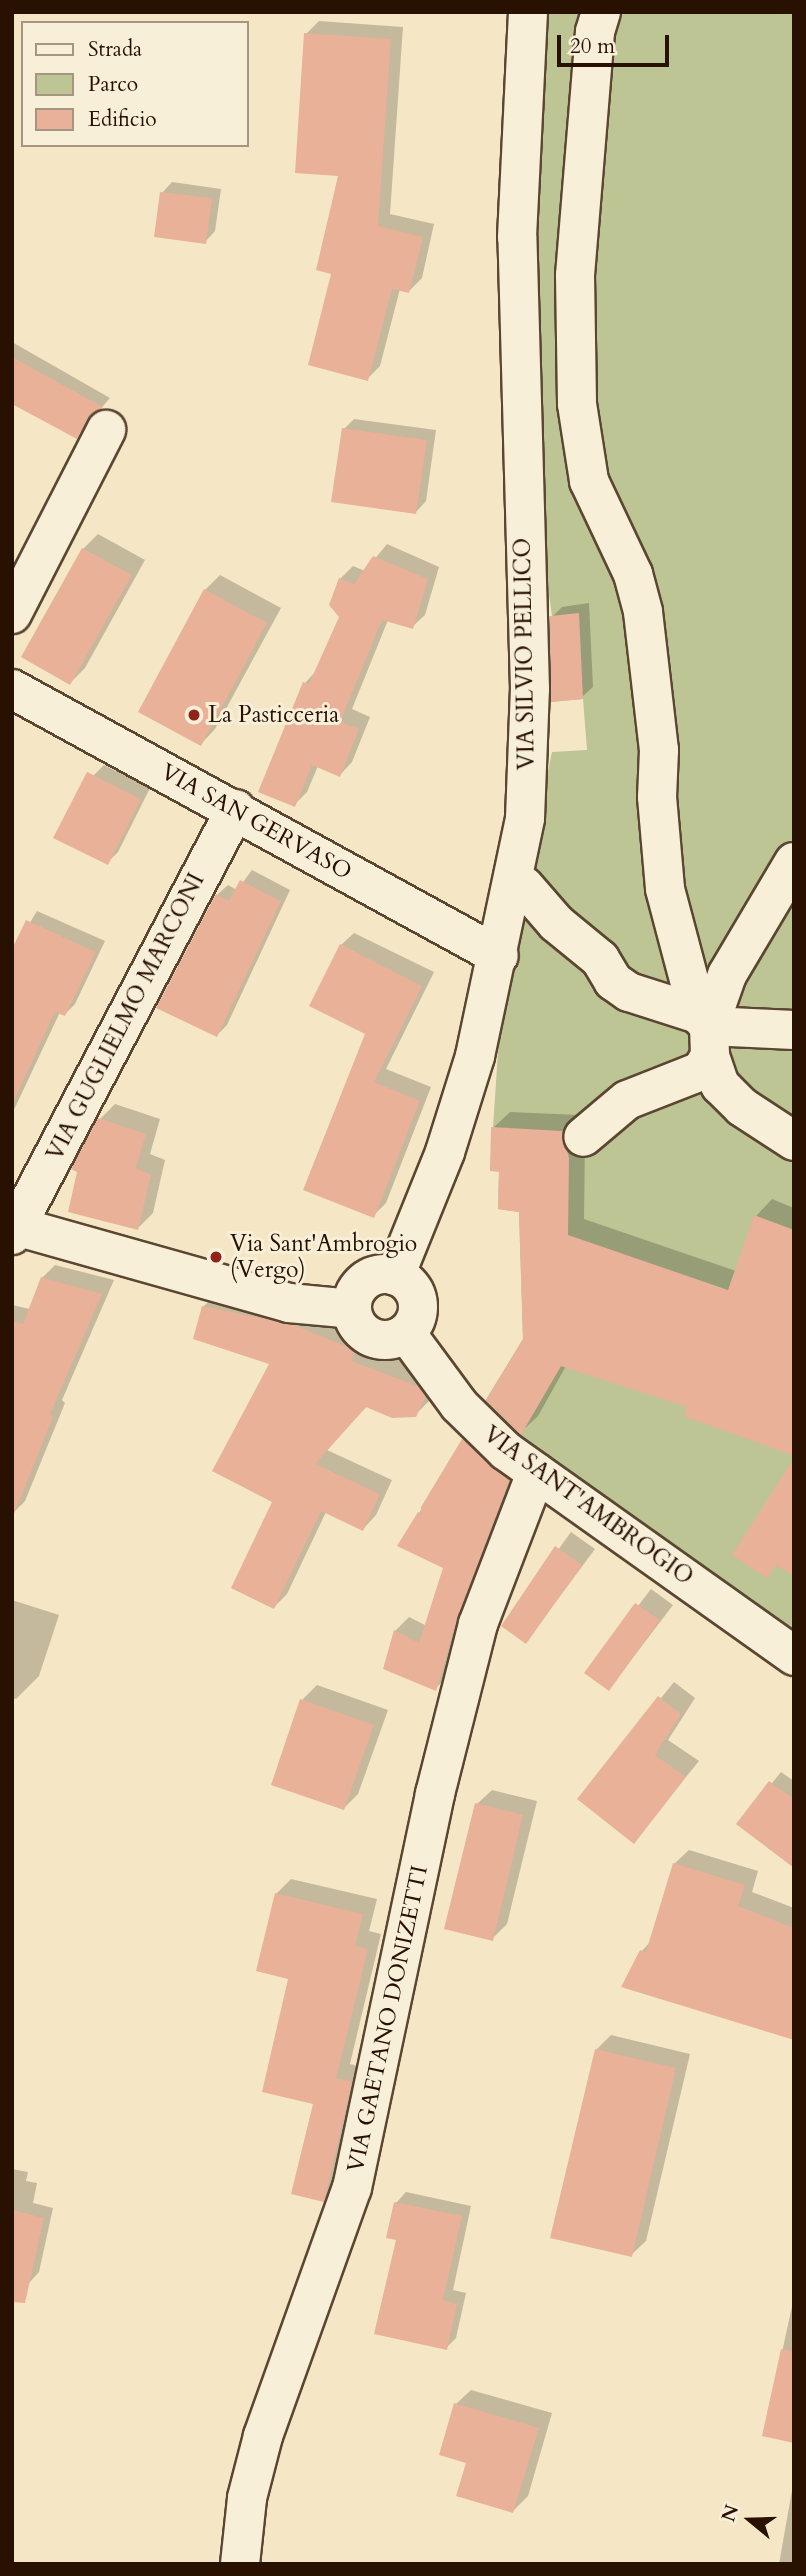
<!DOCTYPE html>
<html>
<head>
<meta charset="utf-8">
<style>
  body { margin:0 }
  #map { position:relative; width:806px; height:2576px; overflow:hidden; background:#f5e7c5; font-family:Cardo,serif }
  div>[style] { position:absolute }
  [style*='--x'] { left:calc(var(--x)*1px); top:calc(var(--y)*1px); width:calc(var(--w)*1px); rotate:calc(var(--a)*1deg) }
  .green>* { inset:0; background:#bdc594 }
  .shadow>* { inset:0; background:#0003 }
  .building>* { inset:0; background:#e8b198 }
  .roads { filter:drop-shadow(2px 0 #5b4631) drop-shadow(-2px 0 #5b4631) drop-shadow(0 2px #5b4631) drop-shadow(0 -2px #5b4631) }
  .minor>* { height:38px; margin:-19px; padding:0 19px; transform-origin:19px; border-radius:19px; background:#f8efd9 }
  .minor>.ring { margin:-19px; padding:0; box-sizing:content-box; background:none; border:38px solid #f8efd9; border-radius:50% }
  .dots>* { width:19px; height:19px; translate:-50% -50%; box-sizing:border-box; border:4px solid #f8efd9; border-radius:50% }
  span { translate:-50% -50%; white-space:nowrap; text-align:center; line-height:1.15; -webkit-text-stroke:6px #f8efd9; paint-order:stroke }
  .street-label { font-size:23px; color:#281100 }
  .poi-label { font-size:23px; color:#281100 }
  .left { translate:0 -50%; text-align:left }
  .frame { position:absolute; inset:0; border:14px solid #281100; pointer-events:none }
  .legend { position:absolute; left:21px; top:21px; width:228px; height:126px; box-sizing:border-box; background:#f8efd9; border:2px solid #a59682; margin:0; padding:9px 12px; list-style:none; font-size:21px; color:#281100 }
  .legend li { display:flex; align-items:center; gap:14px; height:35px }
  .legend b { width:35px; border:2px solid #a59682 }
  .north { position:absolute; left:715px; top:2485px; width:70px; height:70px; -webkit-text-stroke:5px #f8efd9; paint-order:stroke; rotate:289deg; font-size:19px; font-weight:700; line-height:28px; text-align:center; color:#281100 }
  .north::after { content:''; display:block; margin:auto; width:24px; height:32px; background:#281100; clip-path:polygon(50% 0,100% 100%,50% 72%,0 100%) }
  .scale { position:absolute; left:557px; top:35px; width:112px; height:32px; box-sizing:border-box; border:4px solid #281100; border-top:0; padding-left:9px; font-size:21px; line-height:24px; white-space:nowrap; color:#281100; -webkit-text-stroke:5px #f8efd9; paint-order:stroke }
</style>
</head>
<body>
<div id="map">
  <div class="green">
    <i style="clip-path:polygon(545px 12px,794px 12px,794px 1654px,479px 1411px,523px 1339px,519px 1212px,498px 1209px,499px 1172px,490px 1171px,499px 1038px,522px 898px,552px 752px,587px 750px,583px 699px,549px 702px,542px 617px,552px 616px,538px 515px,537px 212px)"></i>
  </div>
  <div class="shadow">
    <i style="clip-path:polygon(319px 21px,403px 27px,390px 214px,434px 224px,422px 278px,409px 291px,400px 289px,380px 366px,367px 379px,334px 273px,340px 174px,306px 34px)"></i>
    <i style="clip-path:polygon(172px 182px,221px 189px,215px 231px,205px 242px,162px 193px)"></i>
    <i style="clip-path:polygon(12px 342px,110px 398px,76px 437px,12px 402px)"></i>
    <i style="clip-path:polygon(354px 419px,436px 430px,426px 501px,416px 512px,344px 429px)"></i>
    <i style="clip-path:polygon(98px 534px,145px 560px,85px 668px,70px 683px,23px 656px,83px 549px)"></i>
    <i style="clip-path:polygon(387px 544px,439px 567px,425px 615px,412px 627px,388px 620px,352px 709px,370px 717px,352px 762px,340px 775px,318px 766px,307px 792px,294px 805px,305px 683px,317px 670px,341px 616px,340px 579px,353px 566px,365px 571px)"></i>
    <i style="clip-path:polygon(220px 575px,281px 608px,215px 729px,201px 744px,205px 590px)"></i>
    <i style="clip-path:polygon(589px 603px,593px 687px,582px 697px,552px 617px,562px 607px)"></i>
    <i style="clip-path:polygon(104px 765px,150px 788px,118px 852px,107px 863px,94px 775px)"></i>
    <i style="clip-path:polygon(252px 870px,290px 890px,227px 1025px,217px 1035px,217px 895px,228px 885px,237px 890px)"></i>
    <i style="clip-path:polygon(37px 911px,105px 941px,75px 1004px,65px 1014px,60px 1012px,12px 1114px,12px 952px)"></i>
    <i style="clip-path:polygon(354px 933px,434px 972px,386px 1069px,431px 1087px,386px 1203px,373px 1216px,367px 1033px,341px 945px)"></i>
    <i style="clip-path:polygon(115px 1104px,160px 1119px,150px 1154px,165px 1160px,153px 1213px,138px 1228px,100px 1119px)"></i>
    <i style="clip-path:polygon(510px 1112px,579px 1115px,585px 1141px,584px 1219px,736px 1271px,756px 1216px,772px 1199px,794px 1208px,794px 1381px,690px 1406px,566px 1366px,538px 1416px,521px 1432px,525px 1340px,521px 1210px,500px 1170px,493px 1128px)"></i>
    <i style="clip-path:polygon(55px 1265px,114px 1280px,62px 1400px,65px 1403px,25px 1501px,12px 1514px,12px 1305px,30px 1309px,42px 1278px)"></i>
    <i style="clip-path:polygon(217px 1293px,308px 1312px,367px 1337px,364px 1347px,432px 1373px,438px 1382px,429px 1401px,415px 1415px,367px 1406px,327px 1450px,392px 1480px,376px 1515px,363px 1529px,326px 1512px,287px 1594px,274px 1607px,271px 1363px,203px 1307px)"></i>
    <i style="clip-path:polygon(477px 1426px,522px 1467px,449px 1675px,435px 1689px,385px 1668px,395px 1631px,409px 1617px,427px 1626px,446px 1567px,419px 1513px,464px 1440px)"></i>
    <i style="clip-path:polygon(571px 1532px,595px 1549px,526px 1642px,503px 1626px)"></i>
    <i style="clip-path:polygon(651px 1589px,673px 1605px,609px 1689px,587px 1673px)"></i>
    <i style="clip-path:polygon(12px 1600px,59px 1615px,39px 1676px,16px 1699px,12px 1698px)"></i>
    <i style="clip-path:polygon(674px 1682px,695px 1698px,668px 1740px,699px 1761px,633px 1842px,579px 1799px)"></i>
    <i style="clip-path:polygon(317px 1685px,388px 1710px,358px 1794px,344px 1808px,273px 1784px,302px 1700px)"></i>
    <i style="clip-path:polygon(781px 1772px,794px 1781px,794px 1861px,739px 1824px)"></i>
    <i style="clip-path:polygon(492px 1790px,537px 1801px,507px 1924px,492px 1939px,477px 1804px)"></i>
    <i style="clip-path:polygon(689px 1850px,758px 1871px,752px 1892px,794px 1908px,794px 2038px,642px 1951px,651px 1941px,674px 1864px)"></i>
    <i style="clip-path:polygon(291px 1879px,377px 1899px,369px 1931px,381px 1934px,350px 2064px,366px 2068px,338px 2185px,323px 2200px,315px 2103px,276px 1894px)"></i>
    <i style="clip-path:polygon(611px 2035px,690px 2054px,646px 2241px,631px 2255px,596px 2050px)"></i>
    <i style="clip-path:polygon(12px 2169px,28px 2172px,26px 2181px,37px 2183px,33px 2203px,53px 2208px,39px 2272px,29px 2283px,12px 2279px)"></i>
    <i style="clip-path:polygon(406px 2192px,471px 2206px,453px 2290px,466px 2293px,456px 2338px,446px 2348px,398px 2239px,396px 2203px)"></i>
    <i style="clip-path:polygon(794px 2297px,794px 2442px,764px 2435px)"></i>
    <i style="clip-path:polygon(471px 2390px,552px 2413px,528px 2496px,513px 2511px,468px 2462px,456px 2404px)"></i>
    <i style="clip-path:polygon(794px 2479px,794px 2564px,779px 2564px)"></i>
  </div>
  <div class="building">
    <i style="clip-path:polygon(304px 33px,391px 39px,378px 226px,423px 237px,409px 293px,392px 289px,368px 381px,308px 365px,331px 274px,316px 270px,338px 176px,295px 173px)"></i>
    <i style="clip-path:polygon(160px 192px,212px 198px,206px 244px,154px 237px)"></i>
    <i style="clip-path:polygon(12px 357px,103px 407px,87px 419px,77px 439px,12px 404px)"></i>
    <i style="clip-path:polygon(342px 428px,427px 440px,416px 514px,331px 502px)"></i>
    <i style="clip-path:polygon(82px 548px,132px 575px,70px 685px,21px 657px)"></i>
    <i style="clip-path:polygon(373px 556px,428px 579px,413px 629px,382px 620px,340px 722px,359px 729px,340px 777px,312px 765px,295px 807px,258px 792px,303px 682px,309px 684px,339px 617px,329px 605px,339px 578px,354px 584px)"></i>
    <i style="clip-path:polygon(204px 589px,267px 623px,201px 746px,138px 712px)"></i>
    <i style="clip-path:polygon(579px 613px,583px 699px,551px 702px,550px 616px)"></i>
    <i style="clip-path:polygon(87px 772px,141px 799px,108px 865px,53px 838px)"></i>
    <i style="clip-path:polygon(240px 880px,281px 901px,217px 1037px,156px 1008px,216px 894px,229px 901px)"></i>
    <i style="clip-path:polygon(26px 920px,96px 952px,65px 1016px,55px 1012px,12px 1105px,12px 949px)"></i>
    <i style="clip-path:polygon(340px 944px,422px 986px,374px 1082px,420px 1101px,374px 1218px,303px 1190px,365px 1034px,309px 1006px)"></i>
    <i style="clip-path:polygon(98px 1118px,146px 1134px,136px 1168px,151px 1175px,138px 1230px,68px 1212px,77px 1172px,71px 1169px)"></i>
    <i style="clip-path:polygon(491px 1127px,562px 1131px,569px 1158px,568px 1235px,728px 1290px,754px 1215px,794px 1230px,794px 1456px,684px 1416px,687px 1407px,561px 1366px,521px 1435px,486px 1400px,523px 1339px,519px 1212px,498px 1209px,499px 1171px,490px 1171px)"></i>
    <i style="clip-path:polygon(41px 1277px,102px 1294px,50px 1414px,53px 1417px,14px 1514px,12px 1321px,23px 1324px)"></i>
    <i style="clip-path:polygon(202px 1306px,294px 1325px,355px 1350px,351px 1361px,418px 1386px,426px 1396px,416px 1417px,392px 1418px,366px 1407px,315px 1464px,380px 1494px,363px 1531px,321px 1511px,274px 1609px,231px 1588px,272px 1502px,212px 1471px,269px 1364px,193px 1339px)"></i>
    <i style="clip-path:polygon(462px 1439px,509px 1481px,458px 1616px,436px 1691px,383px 1669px,394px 1630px,419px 1643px,443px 1568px,397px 1546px,418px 1512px,421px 1514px,421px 1507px)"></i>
    <i style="clip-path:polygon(794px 1458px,794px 1576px,776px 1565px,767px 1578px,732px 1555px)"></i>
    <i style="clip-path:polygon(555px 1546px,582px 1565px,526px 1644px,501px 1626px)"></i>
    <i style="clip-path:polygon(635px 1603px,660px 1620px,609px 1691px,584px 1673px)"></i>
    <i style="clip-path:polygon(658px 1696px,681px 1714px,655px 1755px,686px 1777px,634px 1844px,577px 1799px)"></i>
    <i style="clip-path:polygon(300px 1699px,374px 1725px,344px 1810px,271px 1785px)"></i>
    <i style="clip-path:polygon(769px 1781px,794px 1799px,794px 1868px,736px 1824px)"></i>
    <i style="clip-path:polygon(475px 1803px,523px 1815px,493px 1941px,444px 1929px)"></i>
    <i style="clip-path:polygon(673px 1863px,745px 1885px,738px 1906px,794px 1928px,794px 2040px,621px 1987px,640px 1950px,646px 1952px)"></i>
    <i style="clip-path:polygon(275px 1893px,363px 1914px,355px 1946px,368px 1949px,336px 2078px,352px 2082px,324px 2202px,291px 2194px,313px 2104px,262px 2092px,288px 1979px,256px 1971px)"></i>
    <i style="clip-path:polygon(595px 2049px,676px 2068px,632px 2257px,550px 2238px)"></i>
    <i style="clip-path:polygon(394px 2202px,462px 2216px,443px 2300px,457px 2304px,447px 2350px,374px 2334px,396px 2240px,386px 2238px)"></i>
    <i style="clip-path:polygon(12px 2210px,44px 2218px,25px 2303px,12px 2302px)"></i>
    <i style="clip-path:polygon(781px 2349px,794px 2351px,794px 2443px,762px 2436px)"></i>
    <i style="clip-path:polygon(454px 2403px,539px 2428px,513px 2513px,456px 2496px,466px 2463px,439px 2455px)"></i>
  </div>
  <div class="roads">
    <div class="minor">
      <i style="--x:601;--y:12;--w:21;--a:107"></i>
      <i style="--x:595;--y:32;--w:244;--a:94.7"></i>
      <i style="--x:575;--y:275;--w:129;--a:89.1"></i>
      <i style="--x:577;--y:404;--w:78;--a:81.1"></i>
      <i style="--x:589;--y:481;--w:103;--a:64.7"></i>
      <i style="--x:633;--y:574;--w:39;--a:75"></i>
      <i style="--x:643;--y:612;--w:139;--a:83.4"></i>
      <i style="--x:659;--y:750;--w:47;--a:92.4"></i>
      <i style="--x:657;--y:797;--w:92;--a:85"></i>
      <i style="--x:665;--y:889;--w:129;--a:75.2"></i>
      <i style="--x:12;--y:614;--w:207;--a:-62.9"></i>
      <i style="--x:12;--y:689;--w:555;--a:28.73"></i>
      <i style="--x:794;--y:862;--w:131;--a:120.7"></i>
      <i style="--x:727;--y:975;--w:54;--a:109.4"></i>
      <i style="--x:709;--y:1026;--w:85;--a:2.7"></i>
      <i style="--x:524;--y:886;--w:49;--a:49.1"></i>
      <i style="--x:556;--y:923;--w:57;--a:39.3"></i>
      <i style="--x:600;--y:959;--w:26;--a:59"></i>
      <i style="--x:613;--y:981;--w:19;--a:35"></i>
      <i style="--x:629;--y:992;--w:72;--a:17.7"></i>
      <i style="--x:698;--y:1014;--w:16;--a:47"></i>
      <i style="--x:709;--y:1026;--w:30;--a:88"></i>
      <i style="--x:710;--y:1056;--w:17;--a:121"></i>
      <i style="--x:701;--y:1071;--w:79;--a:158.6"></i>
      <i style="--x:627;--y:1100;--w:57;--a:139.9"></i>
      <i style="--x:710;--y:1056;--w:31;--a:71"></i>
      <i style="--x:720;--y:1085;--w:31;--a:45"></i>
      <i style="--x:742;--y:1107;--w:62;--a:33.2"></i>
      <i style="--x:12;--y:1225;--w:288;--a:15.7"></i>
      <i style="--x:289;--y:1303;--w:63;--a:5.4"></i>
      <i style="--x:12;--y:1235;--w:481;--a:-62.3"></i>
      <i class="ring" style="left:352px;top:1274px;width:28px;height:28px"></i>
      <i style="--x:395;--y:1276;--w:134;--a:-68"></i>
      <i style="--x:445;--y:1152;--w:101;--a:-72.6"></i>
      <i style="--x:475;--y:1056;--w:243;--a:-78.1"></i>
      <i style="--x:525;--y:818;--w:129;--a:-87.8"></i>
      <i style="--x:530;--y:689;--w:452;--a:-91.6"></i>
      <i style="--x:517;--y:237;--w:225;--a:-87.2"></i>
      <i style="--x:406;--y:1333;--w:89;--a:53.6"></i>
      <i style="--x:459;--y:1405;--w:66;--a:44.4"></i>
      <i style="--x:506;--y:1451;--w:354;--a:35.4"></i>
      <i style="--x:240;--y:2564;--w:66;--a:-83.9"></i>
      <i style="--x:247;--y:2498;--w:64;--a:-75.5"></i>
      <i style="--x:263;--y:2436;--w:263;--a:-70.3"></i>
      <i style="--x:352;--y:2188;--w:403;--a:-78.1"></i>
      <i style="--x:435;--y:1794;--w:175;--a:-75.8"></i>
      <i style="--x:478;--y:1624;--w:162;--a:-69"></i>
    </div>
  </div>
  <div class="dots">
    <i style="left:194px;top:715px;background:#8f2418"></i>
    <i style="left:216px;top:1257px;background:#8f2418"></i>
  </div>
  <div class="street-label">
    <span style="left:525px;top:654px;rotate:-91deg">VIA SILVIO PELLICO</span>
    <span style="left:256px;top:822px;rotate:29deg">VIA SAN GERVASO</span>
    <span style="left:126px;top:1017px;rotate:-63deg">VIA GUGLIELMO MARCONI</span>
    <span style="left:588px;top:1506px;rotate:36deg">VIA SANT'AMBROGIO</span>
    <span style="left:388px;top:2019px;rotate:-78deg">VIA GAETANO DONIZETTI</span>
  </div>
  <div class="poi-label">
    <span class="left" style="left:208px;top:715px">La Pasticceria</span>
    <span class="left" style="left:230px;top:1257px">Via Sant'Ambrogio<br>(Vergo)</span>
  </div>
  <div class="frame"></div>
  <ul class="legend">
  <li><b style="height:9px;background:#f8efd9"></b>Strada</li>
  <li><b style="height:19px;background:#bdc594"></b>Parco</li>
  <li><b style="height:19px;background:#e8b198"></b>Edificio</li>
  </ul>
  <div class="north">N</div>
  <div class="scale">20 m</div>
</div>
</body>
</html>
